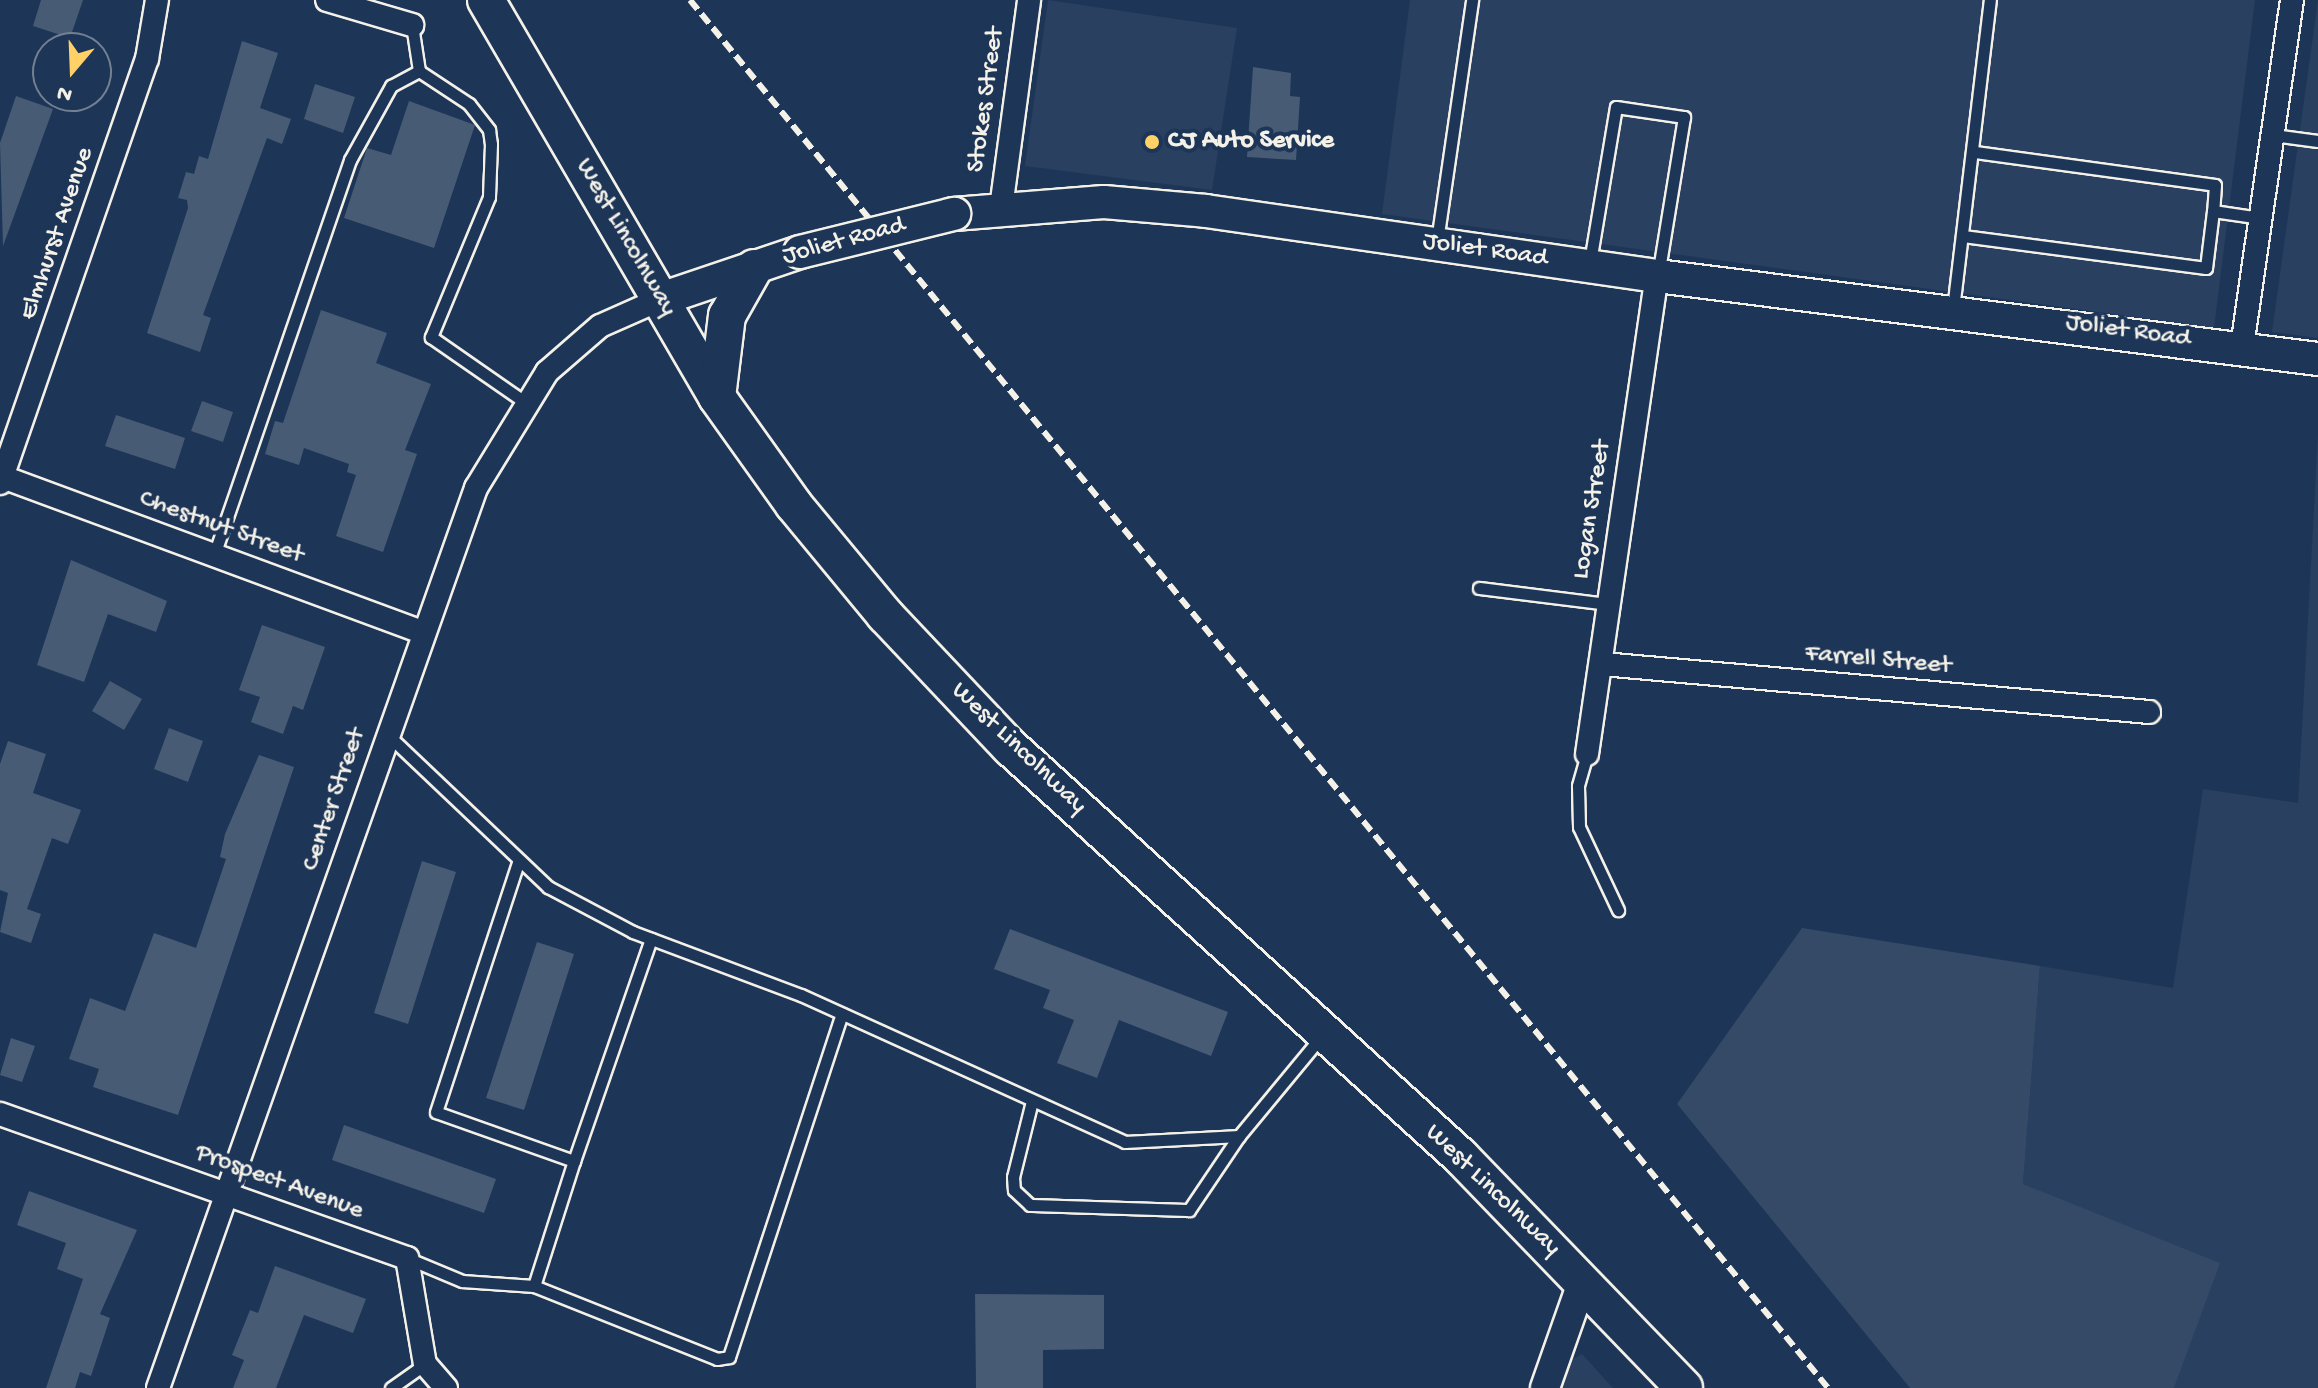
<!DOCTYPE html>
<html>
<head>
<meta charset="utf-8">
<style>
  body { margin:0 }
  #map { position:relative; width:2318px; height:1388px; overflow:hidden; background:#1d3557; font-family:"Gochi Hand",sans-serif }
  div>[style] { position:absolute }
  [style*='--x'] { left:calc(var(--x)*1px); top:calc(var(--y)*1px); width:calc(var(--w)*1px); rotate:calc(var(--a)*1deg) }
  .built>* { inset:0; background:#2a4060 }
  .green>* { inset:0; background:#354a67 }
  .building>* { inset:0; background:#485b74 }
  .roads { filter:drop-shadow(2px 0 #f4f1e8) drop-shadow(-2px 0 #f4f1e8) drop-shadow(0 2px #f4f1e8) drop-shadow(0 -2px #f4f1e8) }
  .service>* { height:11px; margin:-5.5px; padding:0 5.5px; transform-origin:5.5px; border-radius:5.5px; background:#1d3557 }
  .minor>* { height:22px; margin:-11px; padding:0 11px; transform-origin:11px; border-radius:11px; background:#1d3557 }
  .tertiary>* { height:28px; margin:-14px; padding:0 14px; transform-origin:14px; border-radius:14px; background:#1d3557 }
  .secondary>* { height:32px; margin:-16px; padding:0 16px; transform-origin:16px; border-radius:16px; background:#1d3557 }
  .primary>* { height:36px; margin:-18px; padding:0 18px; transform-origin:18px; border-radius:18px; background:#1d3557 }
  .rail>* { height:6px; margin-top:-3px; transform-origin:0; background:repeating-linear-gradient(90deg,#f4f1e8 0 12px,transparent 0 18px) }
  .bridges { filter:drop-shadow(2px 0 #f4f1e8) drop-shadow(-2px 0 #f4f1e8) drop-shadow(0 2px #f4f1e8) drop-shadow(0 -2px #f4f1e8) }
  .secondary-bridge>* { height:32px; margin:-16px; padding:0 16px; transform-origin:16px; border-radius:16px; background:#1d3557 }
  .dots>* { width:22px; height:22px; translate:-50% -50%; box-sizing:border-box; border:4px solid #1d3557; border-radius:50% }
  span { translate:-50% -50%; white-space:nowrap; text-align:center; line-height:1.15; -webkit-text-stroke:8px #1d3557; paint-order:stroke }
  .street-label { font-size:26px; color:#f4f1e8 }
  .poi-label { font-size:26px; color:#f4f1e8; font-weight:700 }
  .left { translate:0 -50%; text-align:left }
  .north { position:absolute; left:32px; top:32px; width:80px; height:80px; box-sizing:border-box; background:#1d3557; border:2px solid #738091; border-radius:50%; rotate:199deg; font-size:22px; font-weight:700; line-height:32px; text-align:center; color:#f4f1e8 }
  .north::after { content:''; display:block; margin:auto; width:28px; height:36px; background:#ffd166; clip-path:polygon(50% 0,100% 100%,50% 72%,0 100%) }
</style>
</head>
<body>
<div id="map">
  <div class="built">
    <i style="clip-path:polygon(1048px 0,1237px 28px,1212px 190px,1025px 166px)"></i>
    <i style="clip-path:polygon(1410px 0,2255px 0,2214px 328px,1382px 214px)"></i>
    <i style="clip-path:polygon(2318px 0,2318px 338px,2272px 332px)"></i>
    <i style="clip-path:polygon(2318px 434px,2318px 1388px,2174px 1388px,2219px 1263px,2023px 1184px,2040px 966px,2173px 988px,2203px 789px,2298px 803px)"></i>
    <i style="clip-path:polygon(1582px 1354px,1613px 1388px,1561px 1388px,1571px 1360px)"></i>
  </div>
  <div class="green">
    <i style="clip-path:polygon(1802px 928px,2040px 966px,2023px 1184px,2220px 1263px,2174px 1388px,1910px 1388px,1677px 1104px)"></i>
  </div>
  <div class="building">
    <i style="clip-path:polygon(41px 0,83px 0,70px 38px,33px 26px)"></i>
    <i style="clip-path:polygon(242px 41px,278px 53px,260px 108px,291px 119px,282px 144px,267px 138px,203px 315px,211px 318px,200px 352px,147px 333px,188px 208px,187px 200px,178px 198px,186px 172px,194px 174px,199px 156px,208px 159px)"></i>
    <i style="clip-path:polygon(1253px 67px,1291px 73px,1290px 96px,1300px 97px,1296px 160px,1247px 157px)"></i>
    <i style="clip-path:polygon(315px 84px,355px 97px,343px 133px,304px 119px)"></i>
    <i style="clip-path:polygon(16px 96px,53px 109px,3px 246px,0 143px)"></i>
    <i style="clip-path:polygon(409px 101px,475px 125px,434px 248px,344px 218px,367px 148px,391px 155px)"></i>
    <i style="clip-path:polygon(321px 310px,387px 333px,376px 363px,431px 384px,405px 450px,417px 454px,383px 552px,336px 536px,356px 475px,347px 472px,349px 464px,304px 448px,299px 465px,265px 454px,275px 421px,283px 423px)"></i>
    <i style="clip-path:polygon(202px 401px,233px 412px,223px 442px,191px 431px)"></i>
    <i style="clip-path:polygon(116px 415px,185px 438px,175px 469px,105px 446px)"></i>
    <i style="clip-path:polygon(71px 560px,167px 601px,156px 632px,108px 614px,84px 682px,37px 665px)"></i>
    <i style="clip-path:polygon(262px 625px,325px 647px,303px 710px,293px 706px,283px 734px,251px 722px,260px 697px,239px 690px)"></i>
    <i style="clip-path:polygon(110px 681px,142px 699px,124px 730px,92px 711px)"></i>
    <i style="clip-path:polygon(169px 728px,203px 741px,188px 782px,154px 769px)"></i>
    <i style="clip-path:polygon(8px 741px,46px 754px,33px 793px,81px 810px,68px 844px,52px 838px,27px 909px,41px 914px,31px 943px,0 932px,8px 893px,0 890px,0 764px)"></i>
    <i style="clip-path:polygon(259px 755px,294px 767px,178px 1115px,93px 1087px,99px 1069px,69px 1059px,90px 998px,125px 1011px,154px 933px,196px 948px,226px 859px,220px 857px,225px 834px)"></i>
    <i style="clip-path:polygon(422px 861px,456px 872px,408px 1024px,374px 1013px)"></i>
    <i style="clip-path:polygon(1010px 929px,1228px 1012px,1211px 1056px,1119px 1020px,1097px 1078px,1057px 1063px,1074px 1020px,1043px 1008px,1050px 990px,994px 969px)"></i>
    <i style="clip-path:polygon(537px 942px,574px 954px,524px 1110px,486px 1098px)"></i>
    <i style="clip-path:polygon(11px 1038px,35px 1046px,22px 1082px,0 1075px)"></i>
    <i style="clip-path:polygon(344px 1125px,496px 1179px,484px 1213px,332px 1160px)"></i>
    <i style="clip-path:polygon(29px 1191px,137px 1230px,100px 1314px,110px 1318px,91px 1376px,80px 1372px,75px 1388px,46px 1388px,83px 1279px,57px 1269px,66px 1243px,17px 1225px)"></i>
    <i style="clip-path:polygon(275px 1266px,366px 1299px,353px 1333px,304px 1315px,276px 1388px,233px 1388px,244px 1360px,232px 1355px,250px 1310px,258px 1313px)"></i>
    <i style="clip-path:polygon(975px 1294px,1104px 1295px,1104px 1349px,1043px 1350px,1043px 1388px,976px 1388px)"></i>
  </div>
  <div class="roads">
    <div class="service">
      <i style="--x:412;--y:25;--w:47;--a:81.3"></i>
      <i style="--x:419;--y:71;--w:60;--a:33.4"></i>
      <i style="--x:469;--y:104;--w:33;--a:52"></i>
      <i style="--x:489;--y:130;--w:14;--a:82"></i>
      <i style="--x:491;--y:144;--w:53;--a:92.2"></i>
      <i style="--x:489;--y:197;--w:152;--a:112.5"></i>
      <i style="--x:431;--y:337;--w:116;--a:34.8"></i>
      <i style="--x:2273;--y:135;--w:45;--a:7.6"></i>
      <i style="--x:1975;--y:152;--w:242;--a:7.8"></i>
      <i style="--x:2215;--y:185;--w:26;--a:94"></i>
      <i style="--x:2213;--y:211;--w:49;--a:8.3"></i>
      <i style="--x:1963;--y:236;--w:245;--a:7.5"></i>
      <i style="--x:2206;--y:268;--w:57;--a:-83"></i>
      <i style="--x:1437;--y:241;--w:244;--a:-81.7"></i>
      <i style="--x:1590;--y:262;--w:157;--a:-80.5"></i>
      <i style="--x:1616;--y:107;--w:69;--a:8.4"></i>
      <i style="--x:1684;--y:117;--w:160;--a:99.3"></i>
      <i style="--x:1953;--y:309;--w:311;--a:-83.2"></i>
      <i style="--x:214;--y:555;--w:418;--a:-71"></i>
      <i style="--x:350;--y:160;--w:85;--a:-61"></i>
      <i style="--x:391;--y:86;--w:32;--a:-28"></i>
      <i style="--x:1479;--y:588;--w:129;--a:7.1"></i>
      <i style="--x:388;--y:735;--w:221;--a:43.5"></i>
      <i style="--x:548;--y:887;--w:96;--a:27.9"></i>
      <i style="--x:633;--y:932;--w:179;--a:20.6"></i>
      <i style="--x:801;--y:995;--w:356;--a:24.4"></i>
      <i style="--x:1125;--y:1142;--w:114;--a:-3"></i>
      <i style="--x:1239;--y:1136;--w:129;--a:-50.4"></i>
      <i style="--x:1587;--y:754;--w:33;--a:106"></i>
      <i style="--x:1578;--y:786;--w:41;--a:88.6"></i>
      <i style="--x:1579;--y:827;--w:92;--a:64.8"></i>
      <i style="--x:1032;--y:1101;--w:78;--a:104"></i>
      <i style="--x:1013;--y:1177;--w:13;--a:86"></i>
      <i style="--x:1014;--y:1190;--w:22;--a:43"></i>
      <i style="--x:1030;--y:1205;--w:159;--a:1.8"></i>
      <i style="--x:1189;--y:1210;--w:89;--a:-56"></i>
      <i style="--x:574;--y:1161;--w:235;--a:-70.9"></i>
      <i style="--x:407;--y:1258;--w:60;--a:22.7"></i>
      <i style="--x:462;--y:1281;--w:72;--a:4"></i>
      <i style="--x:534;--y:1286;--w:131;--a:-72.3"></i>
      <i style="--x:574;--y:1161;--w:146;--a:-160.5"></i>
      <i style="--x:436;--y:1112;--w:265;--a:-71.8"></i>
      <i style="--x:534;--y:1286;--w:197;--a:21.7"></i>
      <i style="--x:717;--y:1359;--w:12;--a:-9"></i>
      <i style="--x:729;--y:1357;--w:361;--a:-71.8"></i>
      <i style="--x:391;--y:1388;--w:42;--a:-35.2"></i>
    </div>
    <div class="minor">
      <i style="--x:327;--y:0;--w:89;--a:16.4"></i>
      <i style="--x:1001;--y:208;--w:210;--a:-82.3"></i>
      <i style="--x:2242;--y:347;--w:351;--a:-81.8"></i>
      <i style="--x:0;--y:476;--w:450;--a:20.3"></i>
      <i style="--x:0;--y:483;--w:449;--a:-70.9"></i>
      <i style="--x:147;--y:59;--w:60;--a:-80.4"></i>
      <i style="--x:1602;--y:664;--w:549;--a:5.01"></i>
      <i style="--x:1587;--y:754;--w:483;--a:-81.7"></i>
      <i style="--x:0;--y:1114;--w:432;--a:19.5"></i>
      <i style="--x:407;--y:1258;--w:108;--a:80.4"></i>
      <i style="--x:425;--y:1364;--w:32;--a:49"></i>
      <i style="--x:158;--y:1388;--w:955;--a:-70.54"></i>
      <i style="--x:476;--y:488;--w:136;--a:-58.5"></i>
      <i style="--x:547;--y:372;--w:70;--a:-41"></i>
      <i style="--x:600;--y:326;--w:67;--a:-23.9"></i>
    </div>
    <div class="tertiary">
      <i style="--x:1545;--y:1388;--w:114;--a:-70.6"></i>
    </div>
    <div class="secondary">
      <i style="--x:954;--y:214;--w:150;--a:-4.6"></i>
      <i style="--x:1104;--y:202;--w:102;--a:5"></i>
      <i style="--x:1206;--y:211;--w:456;--a:8.2"></i>
      <i style="--x:1657;--y:276;--w:666;--a:7.16"></i>
      <i style="--x:661;--y:299;--w:147;--a:-18.7"></i>
    </div>
    <div class="primary">
      <i style="--x:486;--y:0;--w:459;--a:59.8"></i>
      <i style="--x:717;--y:397;--w:133;--a:54.5"></i>
      <i style="--x:794;--y:505;--w:143;--a:50.4"></i>
      <i style="--x:885;--y:615;--w:182;--a:46.6"></i>
      <i style="--x:1010;--y:747;--w:610;--a:42.27"></i>
      <i style="--x:1461;--y:1157;--w:321;--a:46"></i>
      <i style="--x:717;--y:397;--w:82;--a:-83"></i>
      <i style="--x:727;--y:316;--w:55;--a:-60.6"></i>
    </div>
  </div>
  <div class="rail">
    <i style="--x:690;--y:0;--w:1795;--a:50.65"></i>
  </div>
  <div class="bridges">
    <div class="secondary-bridge">
      <i style="--x:800;--y:252;--w:159;--a:-13.9"></i>
    </div>
  </div>
  <div class="dots">
    <i style="left:1152px;top:142px;background:#ffd166"></i>
  </div>
  <div class="street-label">
    <span style="left:987px;top:100px;rotate:-82deg">Stokes Street</span>
    <span style="left:58px;top:234px;rotate:-71deg">Elmhurst Avenue</span>
    <span style="left:625px;top:238px;rotate:60deg">West Lincolnway</span>
    <span style="left:844px;top:242px;rotate:-15deg">Joliet Road</span>
    <span style="left:1485px;top:251px;rotate:8deg">Joliet Road</span>
    <span style="left:2128px;top:332px;rotate:8deg">Joliet Road</span>
    <span style="left:1593px;top:510px;rotate:-81deg">Logan Street</span>
    <span style="left:221px;top:528px;rotate:20deg">Chestnut Street</span>
    <span style="left:1878px;top:661px;rotate:5deg">Farrell Street</span>
    <span style="left:1018px;top:749px;rotate:44deg">West Lincolnway</span>
    <span style="left:335px;top:800px;rotate:-71deg">Center Street</span>
    <span style="left:279px;top:1183px;rotate:20deg">Prospect Avenue</span>
    <span style="left:1492px;top:1191px;rotate:44deg">West Lincolnway</span>
  </div>
  <div class="poi-label">
    <span class="left" style="left:1168px;top:142px">CJ Auto Service</span>
  </div>
  <div class="north">N</div>
</div>
</body>
</html>
